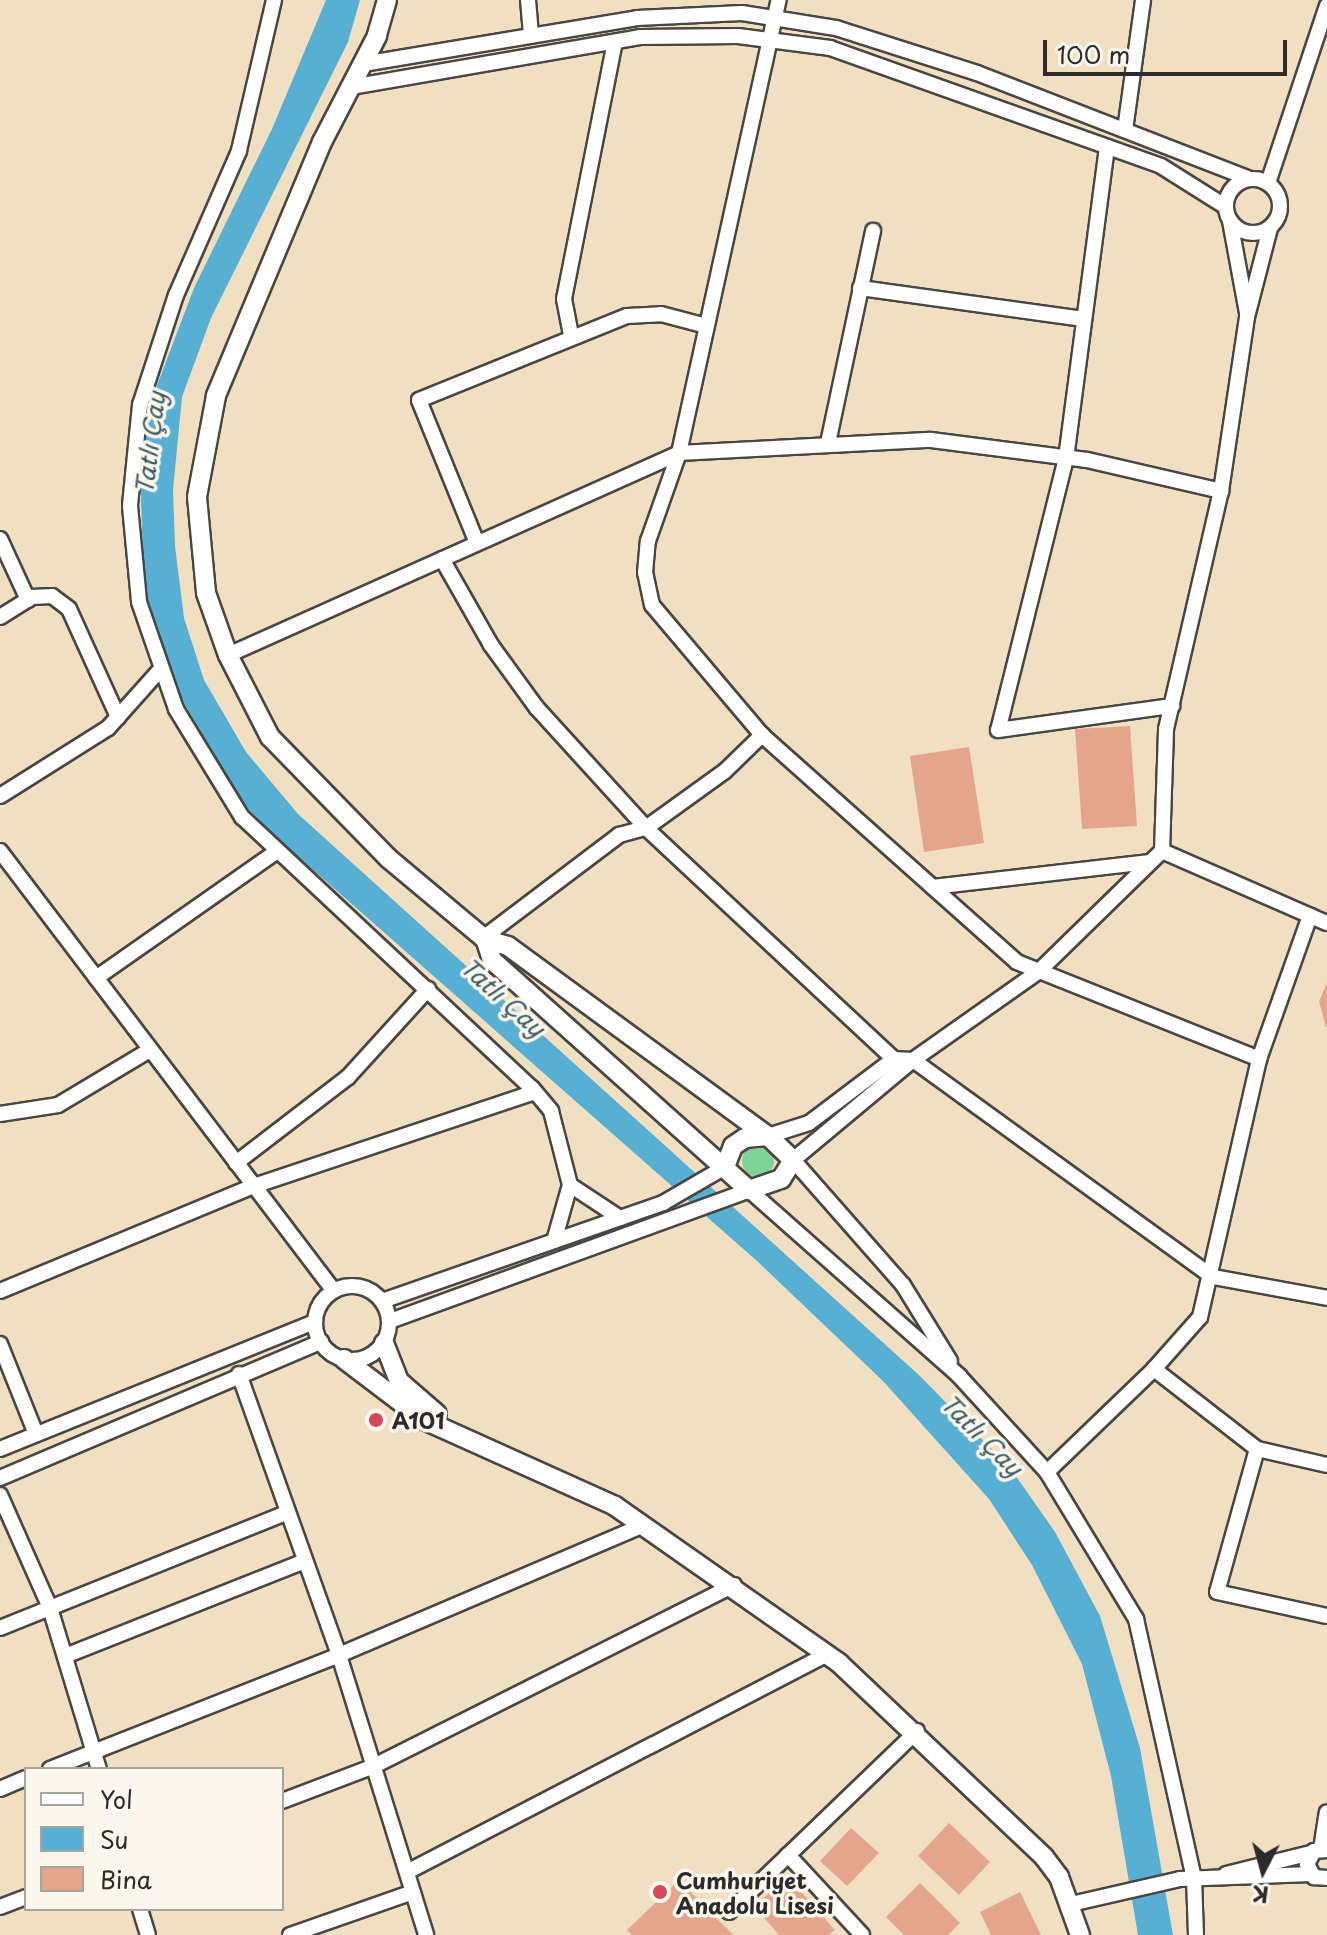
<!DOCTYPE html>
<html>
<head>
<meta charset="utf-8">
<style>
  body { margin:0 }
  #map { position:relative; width:1327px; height:1935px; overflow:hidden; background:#f1dfc1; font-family:"Playpen Sans",sans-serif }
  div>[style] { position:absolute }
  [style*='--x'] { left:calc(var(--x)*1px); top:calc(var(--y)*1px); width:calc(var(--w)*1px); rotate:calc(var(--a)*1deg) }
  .green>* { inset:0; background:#7ed396 }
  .round { border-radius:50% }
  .water>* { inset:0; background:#57b0d4 }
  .building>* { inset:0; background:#e4a58c }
  .roads { filter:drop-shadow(2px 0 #494642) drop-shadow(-2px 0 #494642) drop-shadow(0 2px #494642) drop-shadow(0 -2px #494642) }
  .minor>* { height:14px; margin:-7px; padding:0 7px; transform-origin:7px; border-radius:7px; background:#fff }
  .minor>.ring { margin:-7px; padding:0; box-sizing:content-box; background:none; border:14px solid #fff; border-radius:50% }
  .tertiary>* { height:18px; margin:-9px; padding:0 9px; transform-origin:9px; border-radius:9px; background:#fff }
  .dots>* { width:22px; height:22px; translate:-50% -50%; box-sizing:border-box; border:4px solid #fbf7ec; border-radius:50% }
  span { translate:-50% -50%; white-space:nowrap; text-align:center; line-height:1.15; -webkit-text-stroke:7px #fbf7ec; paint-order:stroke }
  .poi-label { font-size:22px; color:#2b2b2b; font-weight:700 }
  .left { translate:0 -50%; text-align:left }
  .water-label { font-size:24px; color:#3a5a66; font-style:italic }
  .legend { position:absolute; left:24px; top:1767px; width:260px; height:144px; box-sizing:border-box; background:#fbf7ec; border:2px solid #a8a59f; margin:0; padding:10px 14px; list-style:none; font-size:24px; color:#2b2b2b }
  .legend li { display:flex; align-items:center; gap:16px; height:40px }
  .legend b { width:40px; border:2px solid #a8a59f }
  .north { position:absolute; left:1223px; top:1831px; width:80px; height:80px; -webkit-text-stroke:6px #fbf7ec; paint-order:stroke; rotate:186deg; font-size:22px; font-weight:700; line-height:32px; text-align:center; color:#2b2b2b }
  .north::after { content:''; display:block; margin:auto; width:28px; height:36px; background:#2b2b2b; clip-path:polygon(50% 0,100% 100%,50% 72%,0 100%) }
  .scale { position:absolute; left:1043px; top:40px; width:244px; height:36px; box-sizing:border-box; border:4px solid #2b2b2b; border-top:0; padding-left:10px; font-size:24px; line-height:28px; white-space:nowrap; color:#2b2b2b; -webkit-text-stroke:6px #fbf7ec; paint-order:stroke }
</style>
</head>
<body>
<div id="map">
  <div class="green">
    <i class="round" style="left:742px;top:1145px;width:32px;height:32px"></i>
  </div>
  <div class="water">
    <i style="clip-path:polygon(326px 0,360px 0,348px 42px,211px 318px,182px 397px,173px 490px,175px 546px,184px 618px,204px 680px,246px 752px,298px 814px,920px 1376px,1011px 1469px,1055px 1532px,1100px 1616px,1140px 1748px,1173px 1935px,1138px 1935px,1111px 1776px,1082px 1664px,1032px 1565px,989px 1499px,883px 1381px,757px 1261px,278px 839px,241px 801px,180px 696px,149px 606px,143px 559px,140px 468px,148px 409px,194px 288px,272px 129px)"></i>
  </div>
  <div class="building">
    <i style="clip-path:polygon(1130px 726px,1137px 826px,1082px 829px,1075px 729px)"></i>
    <i style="clip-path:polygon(969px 747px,984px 843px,924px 852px,910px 756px)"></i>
    <i style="clip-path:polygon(1327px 983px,1327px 1027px,1326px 1027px,1319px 1001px)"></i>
    <i style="clip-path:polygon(949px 1823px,990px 1862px,959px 1895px,918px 1856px)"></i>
    <i style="clip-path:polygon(851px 1828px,879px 1853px,847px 1886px,820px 1861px)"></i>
    <i style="clip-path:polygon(788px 1877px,835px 1930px,829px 1935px,779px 1935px,754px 1906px)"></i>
    <i style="clip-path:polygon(679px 1880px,733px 1935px,632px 1935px,627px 1930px)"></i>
    <i style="clip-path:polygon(920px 1883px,960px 1923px,948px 1935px,904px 1935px,886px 1917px)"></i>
    <i style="clip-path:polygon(1020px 1892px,1041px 1935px,991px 1935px,980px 1912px)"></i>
  </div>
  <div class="roads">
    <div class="minor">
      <i style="--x:274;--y:0;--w:155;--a:103.1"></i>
      <i style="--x:239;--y:151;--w:157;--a:113.6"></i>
      <i style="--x:176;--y:295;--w:116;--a:108.1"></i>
      <i style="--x:140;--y:405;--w:101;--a:95.7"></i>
      <i style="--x:130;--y:506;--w:96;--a:84.6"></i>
      <i style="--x:139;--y:602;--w:113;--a:70.9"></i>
      <i style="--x:176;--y:709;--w:127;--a:58.6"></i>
      <i style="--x:242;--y:817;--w:397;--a:43.1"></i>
      <i style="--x:532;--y:1088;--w:30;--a:50"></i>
      <i style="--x:551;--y:1111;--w:76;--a:75.6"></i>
      <i style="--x:570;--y:1185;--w:58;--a:105.9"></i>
      <i style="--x:528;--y:0;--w:36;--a:85"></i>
      <i style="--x:363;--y:64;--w:278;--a:-9.5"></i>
      <i style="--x:637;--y:18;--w:105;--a:-2.7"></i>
      <i style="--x:742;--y:13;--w:95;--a:9.1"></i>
      <i style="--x:836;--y:28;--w:148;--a:17.7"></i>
      <i style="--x:977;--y:73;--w:293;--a:21.2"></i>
      <i style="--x:351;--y:87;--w:293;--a:-9.8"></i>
      <i style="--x:640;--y:37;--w:98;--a:-0.6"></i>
      <i style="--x:738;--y:36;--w:93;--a:7.4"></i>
      <i style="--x:830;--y:48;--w:351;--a:19.6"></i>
      <i style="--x:1161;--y:166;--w:77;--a:32.2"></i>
      <i style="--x:1125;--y:130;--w:131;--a:-82.1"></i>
      <i style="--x:1107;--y:147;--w:314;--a:97.5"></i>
      <i style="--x:1066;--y:458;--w:280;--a:104"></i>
      <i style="--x:998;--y:730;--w:176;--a:-7.9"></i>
      <i class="ring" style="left:1226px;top:179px;width:40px;height:40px"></i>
      <i style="--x:1268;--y:183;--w:187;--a:-71.6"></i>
      <i style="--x:1230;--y:221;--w:94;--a:79.5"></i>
      <i style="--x:860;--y:288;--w:224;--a:7.9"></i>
      <i style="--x:571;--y:335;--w:37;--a:-101"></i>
      <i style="--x:564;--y:299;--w:262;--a:-78.8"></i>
      <i style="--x:828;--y:443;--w:217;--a:-78"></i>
      <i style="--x:0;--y:539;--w:67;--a:65.3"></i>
      <i style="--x:477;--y:543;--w:154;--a:-112.1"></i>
      <i style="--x:419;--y:400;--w:224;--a:-22"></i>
      <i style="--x:627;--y:316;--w:34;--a:-3"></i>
      <i style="--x:661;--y:314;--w:47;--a:14.9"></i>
      <i style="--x:442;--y:559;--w:99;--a:60.3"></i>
      <i style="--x:491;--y:645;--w:77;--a:54"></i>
      <i style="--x:536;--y:707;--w:164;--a:47.7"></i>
      <i style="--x:646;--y:828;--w:339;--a:43"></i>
      <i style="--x:894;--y:1059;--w:19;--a:3"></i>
      <i style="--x:913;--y:1060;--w:370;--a:35.9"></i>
      <i style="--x:1213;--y:1277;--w:116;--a:10.4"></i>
      <i style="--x:0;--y:617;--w:38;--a:-32"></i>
      <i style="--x:32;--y:597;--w:20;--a:-3"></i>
      <i style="--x:52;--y:596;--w:21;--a:37"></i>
      <i style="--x:69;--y:609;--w:119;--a:65.6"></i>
      <i style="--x:228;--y:655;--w:494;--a:-24.1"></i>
      <i style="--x:679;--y:453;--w:252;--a:-3"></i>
      <i style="--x:931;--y:440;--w:157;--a:7.3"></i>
      <i style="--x:1087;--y:460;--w:138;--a:13"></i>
      <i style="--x:762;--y:735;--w:341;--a:41.7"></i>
      <i style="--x:1017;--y:962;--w:261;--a:21.8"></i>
      <i style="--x:0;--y:796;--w:128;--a:-32.2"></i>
      <i style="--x:108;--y:728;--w:76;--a:-48.2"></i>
      <i style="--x:0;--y:851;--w:552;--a:52.8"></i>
      <i style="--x:1162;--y:851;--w:122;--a:-88.1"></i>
      <i style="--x:1166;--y:729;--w:244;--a:-77"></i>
      <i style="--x:1221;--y:491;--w:176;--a:-81.5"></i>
      <i style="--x:1247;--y:317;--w:92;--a:-75.5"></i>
      <i style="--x:933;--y:887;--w:218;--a:-6.6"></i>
      <i style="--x:483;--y:938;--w:171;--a:-37.1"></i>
      <i style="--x:619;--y:835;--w:28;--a:-15"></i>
      <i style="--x:646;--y:828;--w:97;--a:-35.8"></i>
      <i style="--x:725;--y:771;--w:52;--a:-44.2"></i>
      <i style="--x:762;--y:735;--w:170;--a:-130.2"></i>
      <i style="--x:652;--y:605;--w:33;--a:-102"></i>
      <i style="--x:645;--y:573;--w:32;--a:-85"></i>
      <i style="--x:648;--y:541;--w:93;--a:-70.6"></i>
      <i style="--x:679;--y:453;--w:464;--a:-77.6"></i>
      <i style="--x:96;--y:978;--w:220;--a:-35"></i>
      <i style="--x:0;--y:1114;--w:59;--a:-8.8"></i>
      <i style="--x:58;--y:1105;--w:107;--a:-30.9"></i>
      <i style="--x:768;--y:1136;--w:43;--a:-17.6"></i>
      <i style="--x:809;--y:1123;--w:106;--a:-37"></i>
      <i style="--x:236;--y:1163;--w:141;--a:-37.5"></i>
      <i style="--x:348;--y:1077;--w:119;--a:-47.7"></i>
      <i style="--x:570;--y:1185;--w:60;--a:33.4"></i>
      <i class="ring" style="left:315px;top:1286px;width:60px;height:60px"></i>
      <i style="--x:0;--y:1291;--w:275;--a:-22.5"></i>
      <i style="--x:254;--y:1186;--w:296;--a:-18.5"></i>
      <i style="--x:382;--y:1301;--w:298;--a:-19.2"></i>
      <i style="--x:663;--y:1203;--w:72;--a:-30.1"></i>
      <i style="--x:390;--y:1321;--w:382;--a:-20"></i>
      <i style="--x:749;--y:1190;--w:281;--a:41.5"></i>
      <i style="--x:959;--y:1376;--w:130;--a:47.5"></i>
      <i style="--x:1047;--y:1472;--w:172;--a:58.8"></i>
      <i style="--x:1136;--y:1619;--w:265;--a:77.4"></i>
      <i style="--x:1194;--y:1878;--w:57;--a:88"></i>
      <i style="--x:0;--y:1344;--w:97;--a:68.2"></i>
      <i style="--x:950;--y:1361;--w:89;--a:-121.7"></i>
      <i style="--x:903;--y:1285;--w:167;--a:-131.3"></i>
      <i style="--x:793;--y:1160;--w:156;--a:-39.8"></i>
      <i style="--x:913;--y:1060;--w:154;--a:-35.2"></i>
      <i style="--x:1039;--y:971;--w:172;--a:-44.3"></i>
      <i style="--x:1162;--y:851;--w:180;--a:23.6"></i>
      <i style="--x:1154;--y:1369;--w:130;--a:37.8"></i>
      <i style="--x:239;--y:1374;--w:298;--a:70.4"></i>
      <i style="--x:339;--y:1655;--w:293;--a:72.7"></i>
      <i style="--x:0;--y:1449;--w:340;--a:-22"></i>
      <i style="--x:1327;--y:1465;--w:72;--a:-167.1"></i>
      <i style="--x:1257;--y:1449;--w:148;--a:105.6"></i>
      <i style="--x:1217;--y:1592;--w:113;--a:12.3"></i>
      <i style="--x:1047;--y:1472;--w:149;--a:-43.9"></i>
      <i style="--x:1154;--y:1369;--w:69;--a:-48.5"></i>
      <i style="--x:1200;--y:1317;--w:265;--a:-77.1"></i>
      <i style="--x:1259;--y:1059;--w:152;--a:-70.4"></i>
      <i style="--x:0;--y:1478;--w:349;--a:-23"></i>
      <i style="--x:0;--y:1495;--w:124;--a:66.1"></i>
      <i style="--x:50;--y:1608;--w:168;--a:73.1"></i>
      <i style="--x:0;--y:1628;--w:310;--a:-21.9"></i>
      <i style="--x:65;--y:1656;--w:258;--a:-21.6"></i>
      <i style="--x:50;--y:1769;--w:311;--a:-21.5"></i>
      <i style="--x:339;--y:1655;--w:332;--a:-23.1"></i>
      <i style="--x:0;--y:1789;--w:28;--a:-23"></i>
      <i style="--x:282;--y:1801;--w:98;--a:-20.8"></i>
      <i style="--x:374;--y:1766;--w:403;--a:-26.7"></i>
      <i style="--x:1321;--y:1849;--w:37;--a:-81"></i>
      <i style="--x:1327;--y:1850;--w:13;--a:176"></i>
      <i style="--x:1314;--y:1851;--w:15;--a:118"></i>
      <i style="--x:1307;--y:1864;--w:15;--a:62"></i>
      <i style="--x:1314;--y:1877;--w:13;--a:4"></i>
      <i style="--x:788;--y:1855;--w:109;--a:47.2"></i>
      <i style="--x:407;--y:1872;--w:473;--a:-27.4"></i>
      <i style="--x:1226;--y:1874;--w:88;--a:-13.9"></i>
      <i style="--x:1071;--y:1904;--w:112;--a:-12.9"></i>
      <i style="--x:1180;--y:1879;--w:131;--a:-2.2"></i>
      <i style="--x:0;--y:1907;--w:28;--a:-21"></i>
      <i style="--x:140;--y:1909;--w:27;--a:73"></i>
      <i style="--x:729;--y:1912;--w:261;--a:-43.9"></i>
      <i style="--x:290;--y:1935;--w:130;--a:-19.3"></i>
    </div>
    <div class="tertiary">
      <i style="--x:387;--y:0;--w:37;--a:106"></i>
      <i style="--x:377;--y:36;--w:119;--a:117.4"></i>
      <i style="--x:322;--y:142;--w:275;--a:112.7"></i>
      <i style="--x:216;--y:396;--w:103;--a:100.7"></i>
      <i style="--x:197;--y:497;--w:96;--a:84.6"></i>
      <i style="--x:206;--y:593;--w:66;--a:70.5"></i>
      <i style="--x:228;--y:655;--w:92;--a:62.9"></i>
      <i style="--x:270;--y:737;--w:169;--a:45.7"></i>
      <i style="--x:388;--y:858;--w:126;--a:39.9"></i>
      <i style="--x:485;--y:939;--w:24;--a:17"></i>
      <i style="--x:508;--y:946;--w:322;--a:36.2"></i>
      <i style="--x:768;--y:1136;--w:35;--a:44"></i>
      <i style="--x:793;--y:1160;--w:22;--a:122"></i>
      <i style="--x:781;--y:1179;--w:34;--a:161"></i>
      <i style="--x:749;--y:1190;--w:345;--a:-138.2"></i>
      <i style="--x:492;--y:960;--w:22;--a:-108"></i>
      <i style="--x:725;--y:1167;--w:22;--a:-69"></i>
      <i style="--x:733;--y:1146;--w:14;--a:-34"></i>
      <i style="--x:745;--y:1138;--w:23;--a:-5"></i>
      <i style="--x:384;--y:1343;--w:41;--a:68.5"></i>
      <i style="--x:399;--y:1381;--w:50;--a:41"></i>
      <i style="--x:344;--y:1359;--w:101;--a:37.3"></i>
      <i style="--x:424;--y:1420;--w:209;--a:24.2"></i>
      <i style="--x:615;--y:1506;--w:274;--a:35"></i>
      <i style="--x:839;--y:1663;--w:282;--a:43.4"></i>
      <i style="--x:1044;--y:1857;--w:25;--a:53"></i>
      <i style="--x:1059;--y:1877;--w:62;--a:70.1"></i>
    </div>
  </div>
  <div class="dots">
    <i style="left:376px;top:1420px;background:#d1495b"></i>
    <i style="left:660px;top:1892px;background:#d1495b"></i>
  </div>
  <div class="poi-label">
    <span class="left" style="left:392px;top:1420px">A101</span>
    <span class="left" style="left:676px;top:1892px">Cumhuriyet<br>Anadolu Lisesi</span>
  </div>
  <div class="water-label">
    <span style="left:150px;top:443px;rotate:-83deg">Tatlı Çay</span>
    <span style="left:503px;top:997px;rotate:42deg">Tatlı Çay</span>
    <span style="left:982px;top:1435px;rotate:45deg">Tatlı Çay</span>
  </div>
  <ul class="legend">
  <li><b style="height:10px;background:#fff"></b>Yol</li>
  <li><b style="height:22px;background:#57b0d4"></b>Su</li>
  <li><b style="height:22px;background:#e4a58c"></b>Bina</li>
  </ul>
  <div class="north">K</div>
  <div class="scale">100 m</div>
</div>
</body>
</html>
